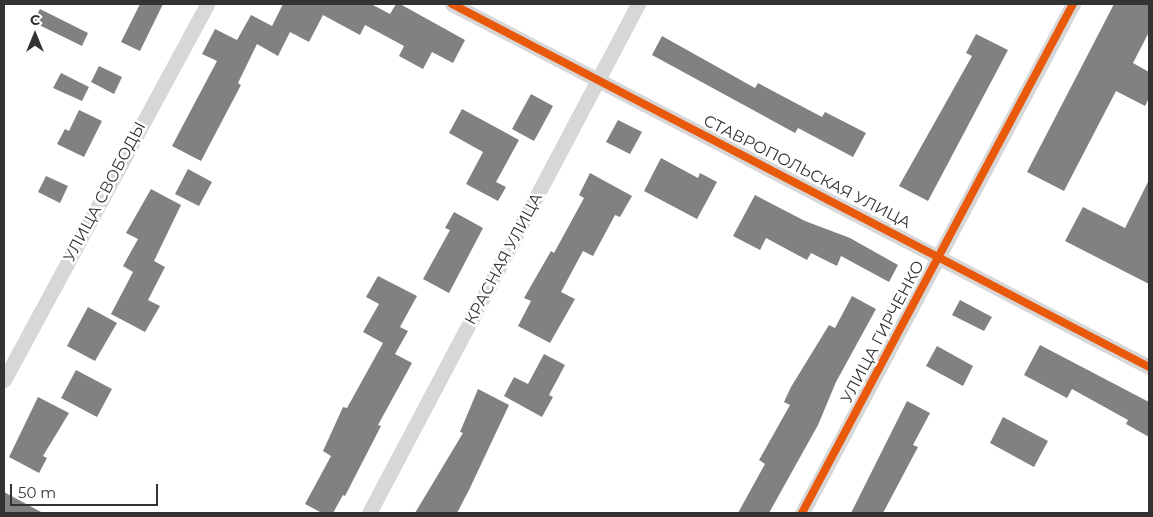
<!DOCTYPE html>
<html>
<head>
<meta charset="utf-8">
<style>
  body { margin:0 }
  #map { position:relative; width:1153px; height:517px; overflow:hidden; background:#fff; font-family:Montserrat,sans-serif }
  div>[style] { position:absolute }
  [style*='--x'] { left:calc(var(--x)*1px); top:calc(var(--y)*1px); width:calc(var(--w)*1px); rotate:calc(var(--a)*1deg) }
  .building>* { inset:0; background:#818181 }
  .minor>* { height:15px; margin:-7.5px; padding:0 7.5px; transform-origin:7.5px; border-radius:7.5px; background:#d7d7d7 }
  .cycleway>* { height:8px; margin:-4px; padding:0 4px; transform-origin:4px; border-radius:4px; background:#e8590c }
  span { translate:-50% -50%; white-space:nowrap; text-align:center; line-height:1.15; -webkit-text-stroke:5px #fff; paint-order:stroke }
  .street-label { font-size:16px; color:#333 }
  .frame { position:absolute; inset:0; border:5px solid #333; pointer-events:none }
  .north { position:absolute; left:10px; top:10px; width:50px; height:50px; -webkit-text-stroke:4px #fff; paint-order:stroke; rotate:0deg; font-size:14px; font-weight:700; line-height:20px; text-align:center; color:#333 }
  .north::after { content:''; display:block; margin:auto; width:18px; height:22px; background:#333; clip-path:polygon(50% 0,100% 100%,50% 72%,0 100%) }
  .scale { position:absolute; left:10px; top:484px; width:148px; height:22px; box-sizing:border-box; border:2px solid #333; border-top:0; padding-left:6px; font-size:15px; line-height:18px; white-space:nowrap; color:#333; -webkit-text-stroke:4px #fff; paint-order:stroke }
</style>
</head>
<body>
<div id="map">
  <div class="building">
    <i style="clip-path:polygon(140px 4px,163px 4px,140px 51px,121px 42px)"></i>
    <i style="clip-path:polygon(283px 4px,371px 4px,390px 14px,396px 4px,400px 4px,465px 40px,453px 63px,432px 52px,423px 69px,399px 56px,404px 46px,365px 25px,360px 35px,323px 15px,309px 42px,290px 32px,278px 56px,257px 44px,238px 83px,241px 85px,201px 161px,172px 146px,217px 61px,202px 54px,215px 29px,237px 40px,251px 15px,272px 26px)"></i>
    <i style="clip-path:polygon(1114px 4px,1149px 4px,1149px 32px,1133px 63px,1149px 72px,1149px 98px,1145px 106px,1116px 91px,1064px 191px,1027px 172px)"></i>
    <i style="clip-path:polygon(40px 9px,88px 33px,82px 46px,33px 22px)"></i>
    <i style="clip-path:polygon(976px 34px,1008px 50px,928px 201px,899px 186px,972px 56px,966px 53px)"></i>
    <i style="clip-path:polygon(662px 36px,755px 88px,758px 83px,822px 117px,825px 112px,866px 133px,853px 157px,798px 128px,795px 133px,652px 55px)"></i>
    <i style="clip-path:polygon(99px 66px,122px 77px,114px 94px,91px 82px)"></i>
    <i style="clip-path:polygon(61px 73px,89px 87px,82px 101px,53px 88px)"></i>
    <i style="clip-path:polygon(531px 94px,553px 106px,534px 141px,512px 129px)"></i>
    <i style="clip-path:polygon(462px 109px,519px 140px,496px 182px,506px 187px,498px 201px,466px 184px,483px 152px,449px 133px)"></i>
    <i style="clip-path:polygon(79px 110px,102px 121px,84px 157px,57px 144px,65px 129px,69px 131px)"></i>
    <i style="clip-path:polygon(618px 120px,642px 132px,630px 154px,606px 142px)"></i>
    <i style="clip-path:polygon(661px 158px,698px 178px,700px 173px,717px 182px,697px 219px,644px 191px)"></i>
    <i style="clip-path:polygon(188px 169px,212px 182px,199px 206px,175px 194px)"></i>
    <i style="clip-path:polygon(590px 173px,632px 196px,620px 217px,615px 215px,593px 256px,583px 251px,561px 292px,575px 299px,550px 343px,518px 326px,531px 301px,524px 298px,551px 251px,554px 253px,584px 198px,579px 195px)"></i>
    <i style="clip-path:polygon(46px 176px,68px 186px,60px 203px,38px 192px)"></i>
    <i style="clip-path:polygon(1149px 180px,1149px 284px,1065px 241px,1083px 207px,1125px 228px)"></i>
    <i style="clip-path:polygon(151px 189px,181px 205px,154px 261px,165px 267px,148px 300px,160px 306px,145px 332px,111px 314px,133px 272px,123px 266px,138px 239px,126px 233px)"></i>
    <i style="clip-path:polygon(755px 195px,805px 221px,850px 238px,898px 265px,889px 282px,841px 256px,837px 266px,811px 253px,807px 260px,766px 238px,760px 250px,733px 236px)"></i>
    <i style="clip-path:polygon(454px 212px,483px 228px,449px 293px,423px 279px,450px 230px,445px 228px)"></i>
    <i style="clip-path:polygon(378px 276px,417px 296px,400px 327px,408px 331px,395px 354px,412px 363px,378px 425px,381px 426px,345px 496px,343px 495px,333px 513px,322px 513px,305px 504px,331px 456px,323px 451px,343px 407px,347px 408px,383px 343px,363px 332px,379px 304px,366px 297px)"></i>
    <i style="clip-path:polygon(852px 296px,876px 309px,836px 382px,818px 425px,769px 513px,738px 513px,765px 464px,759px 460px,790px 405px,784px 402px,791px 387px,829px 325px,835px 328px)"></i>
    <i style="clip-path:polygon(960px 300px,992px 317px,984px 331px,952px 315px)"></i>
    <i style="clip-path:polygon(88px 307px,117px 323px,95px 361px,67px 346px)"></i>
    <i style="clip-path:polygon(1040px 345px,1149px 402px,1149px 437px,1126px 424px,1128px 420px,1072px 389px,1067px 398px,1024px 375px)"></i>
    <i style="clip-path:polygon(937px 346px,973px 366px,963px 386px,926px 366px)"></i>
    <i style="clip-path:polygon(544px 354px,565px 365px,549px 395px,553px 397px,542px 417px,504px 396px,514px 377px,528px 384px)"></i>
    <i style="clip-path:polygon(76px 370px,112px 389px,97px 417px,61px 398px)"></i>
    <i style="clip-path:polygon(478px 389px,509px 405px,469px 490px,457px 513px,415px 513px,463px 433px,460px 432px)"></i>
    <i style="clip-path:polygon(38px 397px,69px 413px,43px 456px,47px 458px,39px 473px,9px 457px)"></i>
    <i style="clip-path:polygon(907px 401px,930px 413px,913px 445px,918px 447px,883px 513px,851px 513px)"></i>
    <i style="clip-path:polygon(1003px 417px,1048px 441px,1034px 467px,990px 443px)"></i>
    <i style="clip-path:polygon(4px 492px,43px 513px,4px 513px)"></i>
  </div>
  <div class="minor">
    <i style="--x:452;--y:4;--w:786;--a:27.51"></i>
    <i style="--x:4;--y:380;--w:427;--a:-61.6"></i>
    <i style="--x:369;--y:513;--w:576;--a:-62.14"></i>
    <i style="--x:802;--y:513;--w:577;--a:-61.97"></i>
  </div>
  <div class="cycleway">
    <i style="--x:452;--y:4;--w:786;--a:27.51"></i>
    <i style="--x:802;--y:513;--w:577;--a:-61.97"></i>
  </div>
  <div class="street-label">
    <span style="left:807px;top:172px;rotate:27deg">СТАВРОПОЛЬСКАЯ УЛИЦА</span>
    <span style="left:105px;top:192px;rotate:-62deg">УЛИЦА СВОБОДЫ</span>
    <span style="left:504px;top:259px;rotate:-62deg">КРАСНАЯ УЛИЦА</span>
    <span style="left:883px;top:332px;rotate:-62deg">УЛИЦА ГИРЧЕНКО</span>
  </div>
  <div class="frame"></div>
  <div class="north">С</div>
  <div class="scale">50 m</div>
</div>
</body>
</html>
